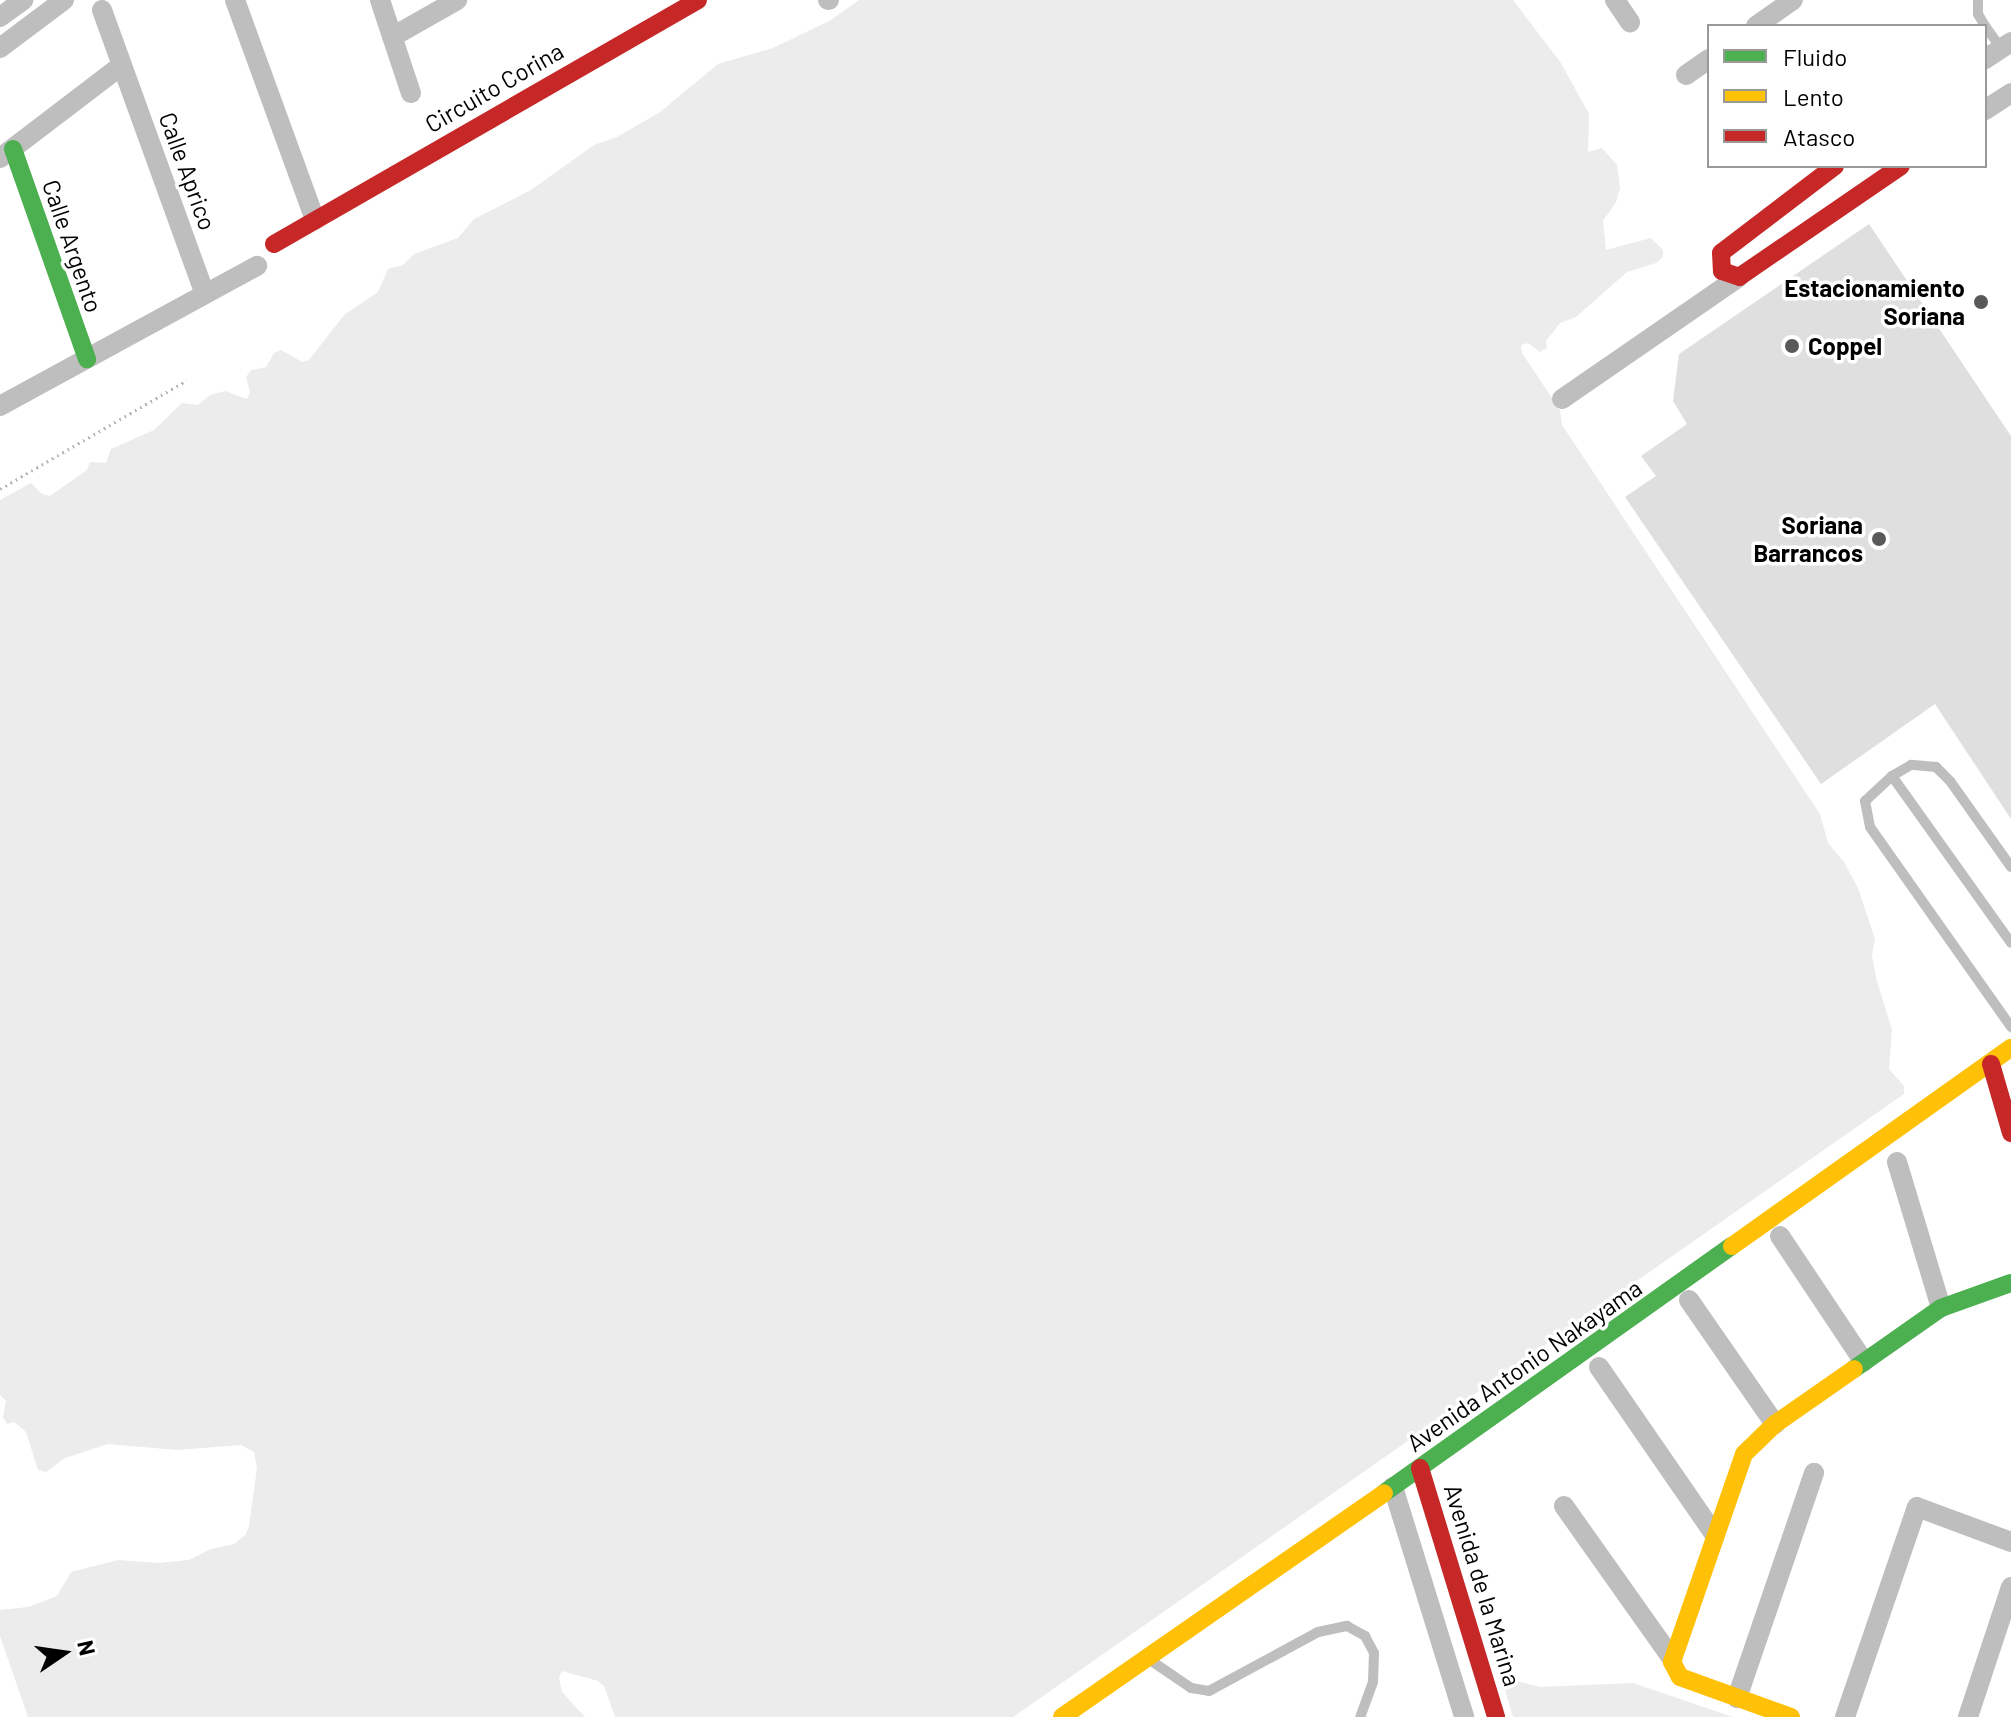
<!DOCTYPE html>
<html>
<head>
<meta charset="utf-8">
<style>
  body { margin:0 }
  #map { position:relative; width:2011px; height:1717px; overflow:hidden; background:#fff; font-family:Barlow,sans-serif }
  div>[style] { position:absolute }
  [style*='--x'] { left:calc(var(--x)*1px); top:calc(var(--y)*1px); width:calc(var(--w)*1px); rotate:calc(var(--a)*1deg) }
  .green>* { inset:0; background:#ececec }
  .building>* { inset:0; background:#dfdfdf }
  .path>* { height:3px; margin-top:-1.5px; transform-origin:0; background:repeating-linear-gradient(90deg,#b9b9b9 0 2px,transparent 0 6px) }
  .lane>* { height:10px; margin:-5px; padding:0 5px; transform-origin:5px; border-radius:5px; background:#bebebe }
  .street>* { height:20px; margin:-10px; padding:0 10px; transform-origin:10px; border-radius:10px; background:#bebebe }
  .fast>* { height:18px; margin:-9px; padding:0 9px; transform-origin:9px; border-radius:9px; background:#4caf50 }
  .slow>* { height:18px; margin:-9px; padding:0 9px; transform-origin:9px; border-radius:9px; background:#ffc107 }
  .jam>* { height:18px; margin:-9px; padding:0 9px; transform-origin:9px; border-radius:9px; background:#c62828 }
  .dots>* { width:22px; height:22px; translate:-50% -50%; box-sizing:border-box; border:4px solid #fff; border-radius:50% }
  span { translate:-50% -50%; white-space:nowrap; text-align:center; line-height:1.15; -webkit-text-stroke:7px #fff; paint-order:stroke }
  .street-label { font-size:24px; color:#000 }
  .poi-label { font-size:24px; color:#000; font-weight:700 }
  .right { translate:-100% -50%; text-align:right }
  .left { translate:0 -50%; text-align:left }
  .legend { position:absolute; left:1707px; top:24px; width:280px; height:144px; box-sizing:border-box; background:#fff; border:2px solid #999; margin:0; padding:10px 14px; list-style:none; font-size:24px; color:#000 }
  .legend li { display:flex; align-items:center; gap:16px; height:40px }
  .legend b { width:40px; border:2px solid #999 }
  .north { position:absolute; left:24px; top:1613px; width:80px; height:80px; -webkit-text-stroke:6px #fff; paint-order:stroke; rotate:77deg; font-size:22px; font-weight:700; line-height:32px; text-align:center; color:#000 }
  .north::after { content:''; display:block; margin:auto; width:28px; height:36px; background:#000; clip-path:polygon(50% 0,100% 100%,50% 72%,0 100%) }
</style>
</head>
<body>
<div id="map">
  <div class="green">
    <i style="clip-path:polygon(859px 0,1513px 0,1561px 63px,1589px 114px,1588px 152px,1602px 148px,1617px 165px,1620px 188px,1616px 202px,1603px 221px,1606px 250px,1651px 238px,1663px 250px,1663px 257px,1656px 263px,1627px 272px,1576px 317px,1560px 323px,1546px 341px,1547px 348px,1540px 352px,1528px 343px,1521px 345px,1522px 353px,1560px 410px,1562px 425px,1820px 814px,1828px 843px,1844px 862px,1858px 888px,1875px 939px,1872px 955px,1876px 978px,1892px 1030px,1889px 1069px,1904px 1086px,1904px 1094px,1013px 1717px,615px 1717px,604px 1686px,598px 1681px,562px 1671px,559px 1678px,562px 1692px,585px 1717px,28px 1717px,0 1636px,0 1610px,28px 1607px,57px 1596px,71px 1572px,118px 1560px,158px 1563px,189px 1560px,211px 1549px,234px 1544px,246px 1534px,249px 1526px,257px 1468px,254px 1452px,241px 1445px,177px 1450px,108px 1444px,65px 1458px,46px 1472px,38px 1470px,26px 1432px,14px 1422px,7px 1424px,3px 1417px,6px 1401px,0 1395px,0 500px,31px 483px,42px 494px,50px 496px,87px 470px,90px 462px,106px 463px,111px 449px,154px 430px,182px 403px,198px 405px,210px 395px,225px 391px,247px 399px,250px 392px,246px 377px,251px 370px,266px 367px,274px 353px,281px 350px,302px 362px,309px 360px,344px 315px,378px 292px,388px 269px,403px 265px,414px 254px,458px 238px,474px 219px,531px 190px,594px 145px,617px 137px,660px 112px,718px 64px,773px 48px,831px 20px)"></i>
    <i style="clip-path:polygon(1509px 1679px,1540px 1687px,1633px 1683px,1733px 1717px,1513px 1717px,1503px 1684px)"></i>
  </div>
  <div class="building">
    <i style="clip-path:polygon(1869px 224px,2011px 436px,2011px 819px,1935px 704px,1821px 784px,1625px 497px,1656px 476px,1641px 456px,1687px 424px,1673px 401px,1679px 354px)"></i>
  </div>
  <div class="path">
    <i style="--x:0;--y:489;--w:216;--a:-30.2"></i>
  </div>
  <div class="lane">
    <i style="--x:1978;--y:0;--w:14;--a:90"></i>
    <i style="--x:1978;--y:14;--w:14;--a:60"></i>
    <i style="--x:1985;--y:26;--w:27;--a:54"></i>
    <i style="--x:1892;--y:776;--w:205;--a:54.5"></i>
    <i style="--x:2011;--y:867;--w:105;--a:-125.3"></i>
    <i style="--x:1950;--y:781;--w:20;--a:-135"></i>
    <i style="--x:1936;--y:767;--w:25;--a:-175"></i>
    <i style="--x:1911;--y:765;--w:22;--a:150"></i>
    <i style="--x:1892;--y:776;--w:37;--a:137"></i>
    <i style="--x:1865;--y:801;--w:26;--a:79"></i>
    <i style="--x:1870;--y:827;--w:245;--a:54.8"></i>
    <i style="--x:1153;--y:1662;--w:46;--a:34.4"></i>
    <i style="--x:1191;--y:1688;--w:18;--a:9"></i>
    <i style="--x:1209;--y:1691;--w:124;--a:-28.4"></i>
    <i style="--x:1318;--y:1632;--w:30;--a:-12"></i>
    <i style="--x:1347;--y:1626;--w:21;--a:29"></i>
    <i style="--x:1365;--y:1636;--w:19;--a:62"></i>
    <i style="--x:1374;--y:1653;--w:29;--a:92"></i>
    <i style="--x:1373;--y:1682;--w:37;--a:110"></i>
  </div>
  <div class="street">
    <i style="--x:235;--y:0;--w:234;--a:70"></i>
    <i style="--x:380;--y:0;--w:98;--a:71.6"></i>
    <i style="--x:828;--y:0;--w:1;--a:0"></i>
    <i style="--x:1615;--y:0;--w:27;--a:56"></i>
    <i style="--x:102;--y:10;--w:302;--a:70.1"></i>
    <i style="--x:0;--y:17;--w:29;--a:-36"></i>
    <i style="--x:1756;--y:26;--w:45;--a:-35.1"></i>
    <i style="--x:392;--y:37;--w:75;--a:-29.6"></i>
    <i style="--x:0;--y:48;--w:80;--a:-36.9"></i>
    <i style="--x:1985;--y:59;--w:31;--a:-33"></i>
    <i style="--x:1686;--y:75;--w:28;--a:-35"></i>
    <i style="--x:1985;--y:110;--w:31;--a:-33"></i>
    <i style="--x:0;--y:158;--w:153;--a:-37.3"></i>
    <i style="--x:1562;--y:399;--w:215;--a:-34.6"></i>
    <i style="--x:0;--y:406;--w:293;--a:-28.6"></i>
    <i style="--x:1897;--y:1162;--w:152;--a:73.2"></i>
    <i style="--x:1780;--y:1236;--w:151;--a:56.3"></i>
    <i style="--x:1689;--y:1300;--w:151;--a:55.3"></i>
    <i style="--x:1599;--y:1367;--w:204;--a:55.4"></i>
    <i style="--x:1393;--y:1487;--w:241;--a:72.8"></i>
    <i style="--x:1564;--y:1506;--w:185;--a:54.7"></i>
    <i style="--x:1737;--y:1698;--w:238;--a:-71.1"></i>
    <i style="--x:1845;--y:1717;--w:222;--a:-71.1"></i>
    <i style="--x:1917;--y:1507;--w:100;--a:20.4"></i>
    <i style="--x:1968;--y:1717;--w:137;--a:-71.7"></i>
  </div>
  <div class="fast">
    <i style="--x:13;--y:149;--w:223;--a:70.6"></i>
    <i style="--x:1854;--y:1369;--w:106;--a:-35"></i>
    <i style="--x:1941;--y:1308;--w:74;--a:-19.7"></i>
    <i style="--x:1384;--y:1493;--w:427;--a:-35.4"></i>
  </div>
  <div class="slow">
    <i style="--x:1732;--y:1246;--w:342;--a:-35.4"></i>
    <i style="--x:1062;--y:1717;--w:392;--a:-34.8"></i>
    <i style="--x:1791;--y:1717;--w:118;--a:-160.2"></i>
    <i style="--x:1680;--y:1677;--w:17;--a:-118"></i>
    <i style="--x:1672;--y:1662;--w:220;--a:-70.9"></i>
    <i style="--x:1744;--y:1454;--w:43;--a:-44.1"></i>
    <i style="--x:1775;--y:1424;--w:96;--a:-34.8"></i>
  </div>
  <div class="jam">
    <i style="--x:1835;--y:166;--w:143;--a:142.7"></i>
    <i style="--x:1721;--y:253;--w:18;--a:87"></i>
    <i style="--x:1722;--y:271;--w:18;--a:19"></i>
    <i style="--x:1739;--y:277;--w:196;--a:-34.4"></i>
    <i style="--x:274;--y:244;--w:489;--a:-29.9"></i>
    <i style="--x:1991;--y:1064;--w:72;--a:73.8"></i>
    <i style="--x:1420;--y:1468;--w:260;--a:73"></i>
  </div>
  <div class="dots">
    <i style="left:1981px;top:302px;background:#595959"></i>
    <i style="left:1792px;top:346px;background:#595959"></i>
    <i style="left:1879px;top:539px;background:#595959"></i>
  </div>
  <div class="street-label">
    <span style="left:494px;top:87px;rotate:-30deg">Circuito Corina</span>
    <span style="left:188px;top:171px;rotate:70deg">Calle Aprico</span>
    <span style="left:73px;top:246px;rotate:71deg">Calle Argento</span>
    <span style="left:1524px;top:1365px;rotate:-35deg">Avenida Antonio Nakayama</span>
    <span style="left:1483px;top:1585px;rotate:73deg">Avenida de la Marina</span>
  </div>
  <div class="poi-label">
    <span class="right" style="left:1965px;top:302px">Estacionamiento<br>Soriana</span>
    <span class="left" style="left:1808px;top:346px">Coppel</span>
    <span class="right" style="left:1863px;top:539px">Soriana<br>Barrancos</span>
  </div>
  <ul class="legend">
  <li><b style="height:10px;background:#4caf50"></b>Fluido</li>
  <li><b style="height:10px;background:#ffc107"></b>Lento</li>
  <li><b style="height:10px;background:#c62828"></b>Atasco</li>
  </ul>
  <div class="north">N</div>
</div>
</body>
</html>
